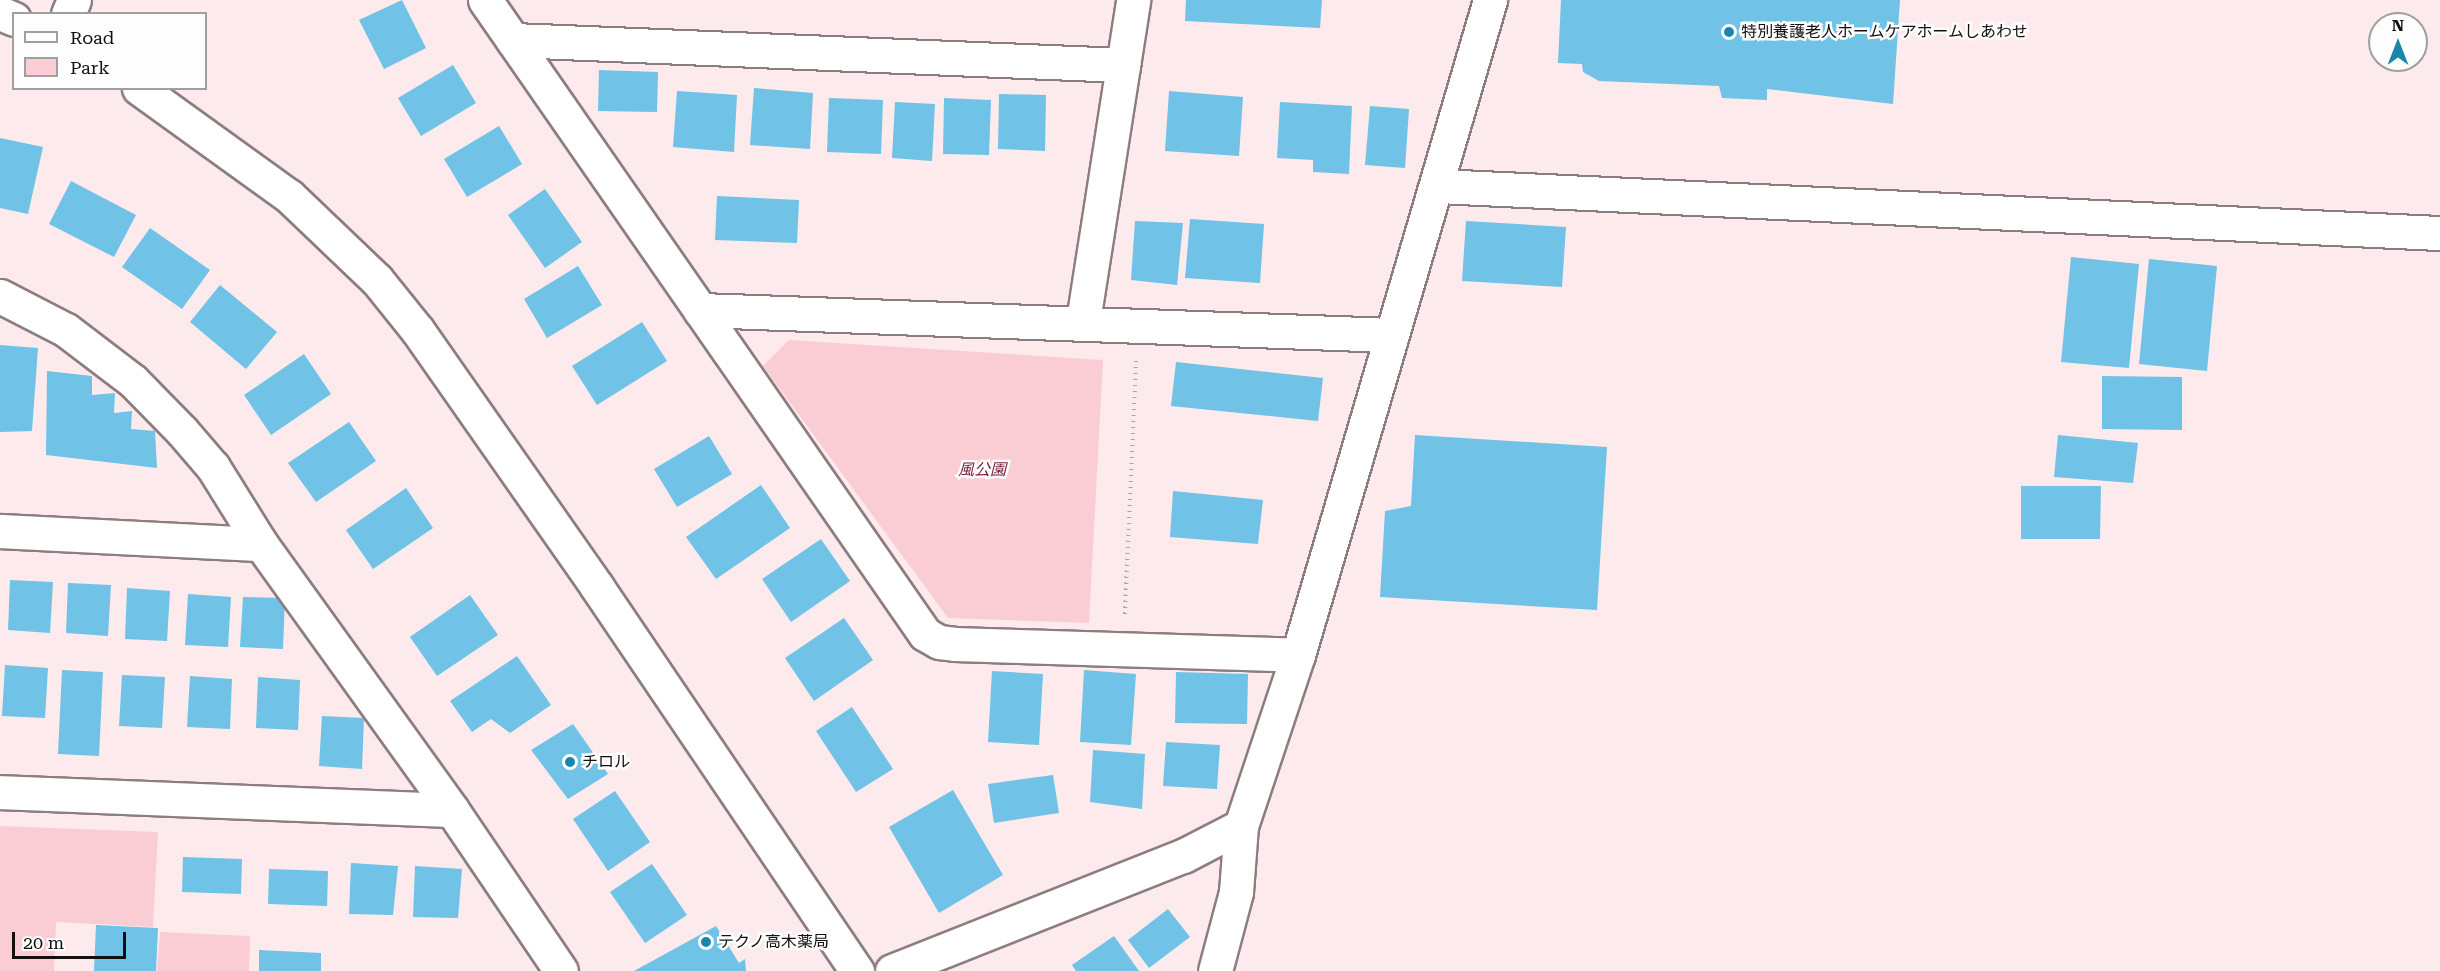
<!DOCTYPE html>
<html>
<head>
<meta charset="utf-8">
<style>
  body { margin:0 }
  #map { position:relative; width:2440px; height:971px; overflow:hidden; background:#fceaed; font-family:"Roboto Serif","Noto Sans JP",serif }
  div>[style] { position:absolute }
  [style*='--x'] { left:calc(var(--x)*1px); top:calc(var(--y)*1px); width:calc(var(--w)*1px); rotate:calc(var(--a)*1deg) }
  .green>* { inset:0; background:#facdd5 }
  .building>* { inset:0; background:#70c2e6 }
  .path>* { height:4px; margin-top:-2px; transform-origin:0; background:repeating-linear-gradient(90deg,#b0a2a4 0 1.5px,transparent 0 6px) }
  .roads { filter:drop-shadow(2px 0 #8d7d80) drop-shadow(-2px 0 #8d7d80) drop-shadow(0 2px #8d7d80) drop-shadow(0 -2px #8d7d80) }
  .minor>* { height:33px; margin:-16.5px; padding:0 16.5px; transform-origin:16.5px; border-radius:16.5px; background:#fff }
  .tertiary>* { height:33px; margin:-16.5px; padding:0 16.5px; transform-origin:16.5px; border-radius:16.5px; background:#fff }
  .dots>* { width:16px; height:16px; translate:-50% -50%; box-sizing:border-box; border:3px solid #fdfdfd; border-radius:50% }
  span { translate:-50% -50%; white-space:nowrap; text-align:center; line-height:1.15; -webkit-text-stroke:5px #fdfdfd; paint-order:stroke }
  .poi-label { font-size:16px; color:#140f10 }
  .left { translate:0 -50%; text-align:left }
  .park-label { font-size:16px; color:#7b213e; font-style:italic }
  .legend { position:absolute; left:12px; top:12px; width:195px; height:78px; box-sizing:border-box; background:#fdfdfd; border:2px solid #a09e9e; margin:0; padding:8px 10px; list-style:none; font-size:18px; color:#140f10 }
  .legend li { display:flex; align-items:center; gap:12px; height:30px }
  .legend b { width:30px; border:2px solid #a09e9e }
  .north { position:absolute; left:2368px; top:12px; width:60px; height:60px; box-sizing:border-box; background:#fdfdfd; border:2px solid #a09e9e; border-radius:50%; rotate:0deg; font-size:16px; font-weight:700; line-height:24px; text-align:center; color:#140f10 }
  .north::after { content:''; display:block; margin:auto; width:21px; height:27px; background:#1886ad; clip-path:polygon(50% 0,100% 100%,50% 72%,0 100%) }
  .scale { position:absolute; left:12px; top:932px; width:114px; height:27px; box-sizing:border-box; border:3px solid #140f10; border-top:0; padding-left:8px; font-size:18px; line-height:21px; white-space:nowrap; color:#140f10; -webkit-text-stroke:4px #fdfdfd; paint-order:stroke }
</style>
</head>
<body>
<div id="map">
  <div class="green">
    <i style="clip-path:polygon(789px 340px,1103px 360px,1089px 623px,948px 618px,763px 366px)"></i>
    <i style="clip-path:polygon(0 826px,158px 832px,153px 927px,56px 922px,54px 971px,0 971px)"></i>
    <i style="clip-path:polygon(160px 932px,250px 936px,249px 971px,157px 971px)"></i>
  </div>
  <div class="building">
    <i style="clip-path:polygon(402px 0,426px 48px,384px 69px,359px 20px)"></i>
    <i style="clip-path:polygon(1186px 0,1322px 0,1320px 28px,1185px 21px)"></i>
    <i style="clip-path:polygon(1561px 0,1900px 0,1893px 104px,1767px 89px,1767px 100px,1722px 98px,1719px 86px,1599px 81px,1583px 72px,1582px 64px,1558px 63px)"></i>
    <i style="clip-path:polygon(453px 65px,476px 103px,421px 136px,398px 98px)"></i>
    <i style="clip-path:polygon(599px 70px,658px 72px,657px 112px,598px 111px)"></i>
    <i style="clip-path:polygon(754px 88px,813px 93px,810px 149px,750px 145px)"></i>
    <i style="clip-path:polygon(677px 91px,737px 95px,734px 152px,673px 147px)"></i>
    <i style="clip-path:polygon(1169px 91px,1243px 97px,1239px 156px,1165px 151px)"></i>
    <i style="clip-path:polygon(999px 94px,1046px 95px,1045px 151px,998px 149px)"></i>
    <i style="clip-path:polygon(829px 98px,883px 100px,881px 154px,827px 152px)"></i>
    <i style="clip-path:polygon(944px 98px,991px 100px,989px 155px,943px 154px)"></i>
    <i style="clip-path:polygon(895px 102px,935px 104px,932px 161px,892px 158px)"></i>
    <i style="clip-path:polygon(1280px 102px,1352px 106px,1349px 174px,1313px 172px,1313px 160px,1277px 158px)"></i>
    <i style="clip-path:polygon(1370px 106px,1409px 109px,1405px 168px,1365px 165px)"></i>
    <i style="clip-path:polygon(499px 126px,522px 164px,467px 197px,444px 159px)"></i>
    <i style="clip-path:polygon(0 138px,43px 147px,28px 214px,0 208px)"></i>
    <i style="clip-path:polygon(71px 181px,136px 215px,114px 257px,49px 224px)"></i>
    <i style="clip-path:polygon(545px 189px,582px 242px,545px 268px,508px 215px)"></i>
    <i style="clip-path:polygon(717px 196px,799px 200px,797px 243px,715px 240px)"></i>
    <i style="clip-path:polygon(1190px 219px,1264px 224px,1260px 283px,1185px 278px)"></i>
    <i style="clip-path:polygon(1135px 221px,1183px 223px,1177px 285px,1131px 280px)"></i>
    <i style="clip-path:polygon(1466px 221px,1566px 227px,1562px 287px,1462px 281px)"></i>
    <i style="clip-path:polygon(150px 228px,210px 270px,182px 309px,122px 267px)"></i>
    <i style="clip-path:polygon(2071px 257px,2139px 264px,2129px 368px,2061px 362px)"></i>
    <i style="clip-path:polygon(2149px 259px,2217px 266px,2207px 371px,2139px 364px)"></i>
    <i style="clip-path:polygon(578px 266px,602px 305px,547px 338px,524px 299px)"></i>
    <i style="clip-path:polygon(220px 285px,277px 332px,246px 369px,190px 322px)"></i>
    <i style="clip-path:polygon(642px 322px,667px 361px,597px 405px,572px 366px)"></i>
    <i style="clip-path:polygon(0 345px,38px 348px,32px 431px,0 432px)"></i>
    <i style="clip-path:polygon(304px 354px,331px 394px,271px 435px,244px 395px)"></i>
    <i style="clip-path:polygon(1176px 362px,1323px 378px,1318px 421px,1171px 406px)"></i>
    <i style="clip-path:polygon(47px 371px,92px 376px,92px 395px,115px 393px,114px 413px,132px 411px,131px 429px,155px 431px,157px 468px,46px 455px)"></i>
    <i style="clip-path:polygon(2102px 376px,2182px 377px,2182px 430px,2102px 429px)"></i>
    <i style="clip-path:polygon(349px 422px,376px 461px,316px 502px,288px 463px)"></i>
    <i style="clip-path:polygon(1415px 435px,1607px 447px,1597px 610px,1380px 597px,1385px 511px,1411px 506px)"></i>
    <i style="clip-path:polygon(2058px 435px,2138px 443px,2133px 483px,2054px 477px)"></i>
    <i style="clip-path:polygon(709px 436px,732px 474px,677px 507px,654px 469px)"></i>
    <i style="clip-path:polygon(761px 485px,790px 528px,716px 579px,686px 537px)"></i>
    <i style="clip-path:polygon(2021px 486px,2101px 486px,2100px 539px,2021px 539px)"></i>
    <i style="clip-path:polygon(406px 488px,433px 528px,373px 569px,346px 530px)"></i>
    <i style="clip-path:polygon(1173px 491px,1263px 500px,1258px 544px,1170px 537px)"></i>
    <i style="clip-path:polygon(821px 539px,850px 581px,791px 622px,762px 579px)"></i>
    <i style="clip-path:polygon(10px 580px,53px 582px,50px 633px,8px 630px)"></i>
    <i style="clip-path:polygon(68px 583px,111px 585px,108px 636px,66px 633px)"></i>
    <i style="clip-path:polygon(127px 588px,170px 591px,167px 641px,125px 639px)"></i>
    <i style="clip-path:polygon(188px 594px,231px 597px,228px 647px,185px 645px)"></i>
    <i style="clip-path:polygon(470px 595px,498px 635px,437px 676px,410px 637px)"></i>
    <i style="clip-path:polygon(243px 597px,285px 598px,283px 649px,240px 647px)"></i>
    <i style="clip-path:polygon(844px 618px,873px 660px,814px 701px,785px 658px)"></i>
    <i style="clip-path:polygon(517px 656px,551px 705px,510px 733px,491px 719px,472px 732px,450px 701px)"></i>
    <i style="clip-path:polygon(5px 665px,48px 668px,45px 718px,2px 716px)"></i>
    <i style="clip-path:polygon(62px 670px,103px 672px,99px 756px,58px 754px)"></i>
    <i style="clip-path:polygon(1084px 670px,1136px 674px,1131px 745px,1080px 742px)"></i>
    <i style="clip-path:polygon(992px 671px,1043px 674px,1039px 745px,988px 742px)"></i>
    <i style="clip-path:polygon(1176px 672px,1248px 674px,1247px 724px,1175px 723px)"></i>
    <i style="clip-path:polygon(122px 675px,165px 677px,162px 728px,119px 726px)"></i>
    <i style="clip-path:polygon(190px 676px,232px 679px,230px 729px,187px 727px)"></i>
    <i style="clip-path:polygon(258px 677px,300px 680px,298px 730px,256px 728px)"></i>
    <i style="clip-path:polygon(852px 707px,893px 769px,856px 792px,816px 731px)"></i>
    <i style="clip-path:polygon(322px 716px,364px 718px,362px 769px,319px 766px)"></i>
    <i style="clip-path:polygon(573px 724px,608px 774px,568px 799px,531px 750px)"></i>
    <i style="clip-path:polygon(1166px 742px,1220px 745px,1217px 789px,1163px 786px)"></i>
    <i style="clip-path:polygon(1093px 750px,1145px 754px,1142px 809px,1090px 802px)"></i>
    <i style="clip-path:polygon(1053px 775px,1059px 813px,994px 823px,988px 784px)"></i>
    <i style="clip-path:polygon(953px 790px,1003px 875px,939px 913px,889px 827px)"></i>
    <i style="clip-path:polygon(615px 791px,650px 842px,608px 871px,573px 819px)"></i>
    <i style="clip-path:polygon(183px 857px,242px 859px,241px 894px,182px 892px)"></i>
    <i style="clip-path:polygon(351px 863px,398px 866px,393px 915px,349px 914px)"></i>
    <i style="clip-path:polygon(652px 864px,687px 915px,645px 943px,610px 892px)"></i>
    <i style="clip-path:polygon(415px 866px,462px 869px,458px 918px,413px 917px)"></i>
    <i style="clip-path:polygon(269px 869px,328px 871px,327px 906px,268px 904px)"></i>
    <i style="clip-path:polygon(1168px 909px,1190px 937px,1149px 968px,1128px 940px)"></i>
    <i style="clip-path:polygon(96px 925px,158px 928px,156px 971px,94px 971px)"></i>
    <i style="clip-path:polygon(716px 926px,739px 963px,745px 959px,746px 971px,634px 971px)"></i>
    <i style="clip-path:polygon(1114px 936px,1139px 971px,1076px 971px,1072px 965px)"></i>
    <i style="clip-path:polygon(259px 950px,321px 953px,321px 971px,259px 971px)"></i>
  </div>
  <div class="path">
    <i style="--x:1125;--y:614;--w:254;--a:-87.5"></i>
  </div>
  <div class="roads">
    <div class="minor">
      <i style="--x:485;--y:0;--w:772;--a:55.24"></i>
      <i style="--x:925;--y:634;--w:16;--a:30"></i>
      <i style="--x:939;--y:642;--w:16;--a:7"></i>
      <i style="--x:955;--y:644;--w:343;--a:1.8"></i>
      <i style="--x:513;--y:40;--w:611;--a:2.35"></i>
      <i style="--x:1438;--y:186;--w:1003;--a:2.69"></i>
      <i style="--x:0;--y:296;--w:74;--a:27.3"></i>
      <i style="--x:66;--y:330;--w:84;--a:37.3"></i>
      <i style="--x:133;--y:381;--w:70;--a:45.6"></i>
      <i style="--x:182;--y:431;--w:48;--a:49.3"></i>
      <i style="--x:213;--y:467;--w:91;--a:58.1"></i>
      <i style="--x:261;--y:544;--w:327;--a:54.3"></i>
      <i style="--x:700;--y:310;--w:692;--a:2.07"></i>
      <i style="--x:1083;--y:321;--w:325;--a:-81.1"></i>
      <i style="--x:0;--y:531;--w:261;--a:2.9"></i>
      <i style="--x:0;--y:792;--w:452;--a:2.3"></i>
      <i style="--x:452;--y:810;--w:194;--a:55.9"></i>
      <i style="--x:1215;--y:971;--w:82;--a:-75.1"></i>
      <i style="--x:1236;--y:892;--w:66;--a:-85.7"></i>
    </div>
    <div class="tertiary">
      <i style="--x:0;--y:13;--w:15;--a:23"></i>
      <i style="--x:68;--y:14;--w:15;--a:-67"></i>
      <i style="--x:139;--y:88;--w:185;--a:35.8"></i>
      <i style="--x:289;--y:196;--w:122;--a:43.7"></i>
      <i style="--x:377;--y:280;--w:65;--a:51.2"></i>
      <i style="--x:418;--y:331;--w:312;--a:55"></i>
      <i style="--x:597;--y:587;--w:464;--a:55.9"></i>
      <i style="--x:892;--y:971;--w:313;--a:-21.6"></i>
      <i style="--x:1183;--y:856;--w:65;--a:-27.3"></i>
      <i style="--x:1241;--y:826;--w:180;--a:-71.6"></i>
      <i style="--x:1298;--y:655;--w:683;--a:-73.66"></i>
    </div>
  </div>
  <div class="dots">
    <i style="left:1729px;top:32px;background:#1886ad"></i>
    <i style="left:570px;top:762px;background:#1886ad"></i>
    <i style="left:706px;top:942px;background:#1886ad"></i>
  </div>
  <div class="poi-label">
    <span class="left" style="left:1741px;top:32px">特別養護老人ホームケアホームしあわせ</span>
    <span class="left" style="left:582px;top:762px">チロル</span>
    <span class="left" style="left:718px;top:942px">テクノ高木薬局</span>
  </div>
  <div class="park-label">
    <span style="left:982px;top:470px">風公園</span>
  </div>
  <ul class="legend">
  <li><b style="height:8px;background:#fff"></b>Road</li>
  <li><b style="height:16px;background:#facdd5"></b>Park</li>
  </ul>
  <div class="north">N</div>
  <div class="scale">20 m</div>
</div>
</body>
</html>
